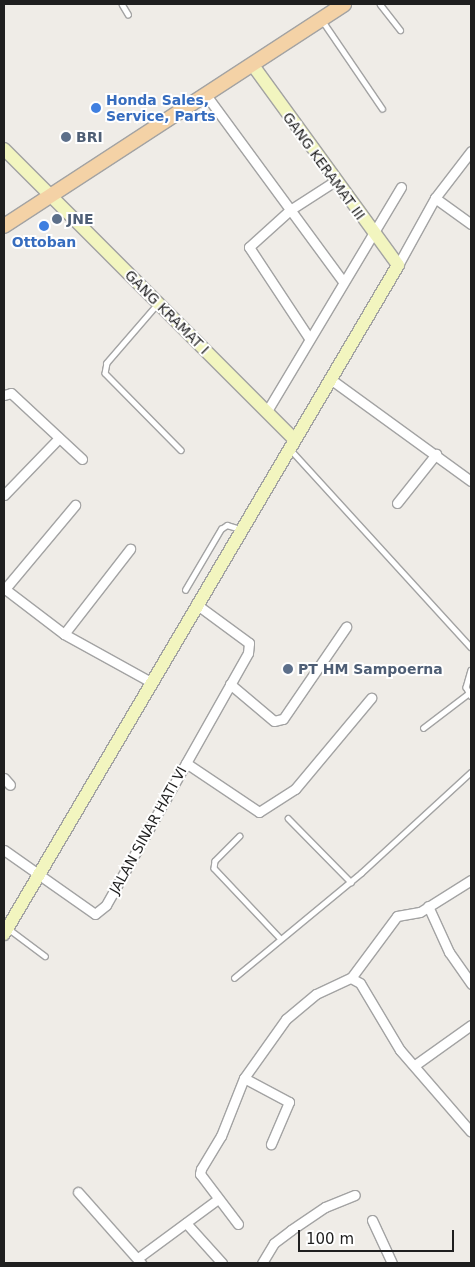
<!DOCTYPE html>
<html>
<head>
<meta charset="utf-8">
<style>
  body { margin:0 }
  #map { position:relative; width:475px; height:1267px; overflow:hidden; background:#efece7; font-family:"DejaVu Sans",sans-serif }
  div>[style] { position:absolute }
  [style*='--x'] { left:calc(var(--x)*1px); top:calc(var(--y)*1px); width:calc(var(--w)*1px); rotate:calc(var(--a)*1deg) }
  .roads { filter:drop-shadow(1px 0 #a3a3a3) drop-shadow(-1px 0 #a3a3a3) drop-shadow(0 1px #a3a3a3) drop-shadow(0 -1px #a3a3a3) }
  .lane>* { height:4.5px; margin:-2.25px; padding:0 2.25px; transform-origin:2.25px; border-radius:2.25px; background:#fff }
  .street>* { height:9px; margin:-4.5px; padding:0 4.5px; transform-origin:4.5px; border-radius:4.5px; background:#fff }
  .secondary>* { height:12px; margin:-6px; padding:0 6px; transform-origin:6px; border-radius:6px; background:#f2f5bf }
  .primary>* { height:14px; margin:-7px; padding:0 7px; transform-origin:7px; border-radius:7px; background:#f4d2a6 }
  .dots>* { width:14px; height:14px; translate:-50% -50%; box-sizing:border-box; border:2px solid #fff; border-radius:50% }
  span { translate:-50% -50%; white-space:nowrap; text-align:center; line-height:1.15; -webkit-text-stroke:4px #fff; paint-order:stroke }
  .shop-label { font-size:14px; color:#366cbe; font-weight:700 }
  .left { translate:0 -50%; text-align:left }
  .service-label { font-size:14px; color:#4e5e75; font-weight:700 }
  .street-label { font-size:14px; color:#1f1f1f }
  .frame { position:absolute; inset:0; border:5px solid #1f1f1f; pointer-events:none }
  .scale { position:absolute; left:298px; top:1230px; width:156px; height:22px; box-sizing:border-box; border:2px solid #1f1f1f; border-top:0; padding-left:6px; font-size:15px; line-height:18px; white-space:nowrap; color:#1f1f1f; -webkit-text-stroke:4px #fff; paint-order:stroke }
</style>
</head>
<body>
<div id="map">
  <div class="roads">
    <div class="lane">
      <i style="--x:122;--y:4;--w:12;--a:59"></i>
      <i style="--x:380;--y:4;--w:33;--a:52"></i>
      <i style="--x:322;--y:20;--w:107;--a:55.7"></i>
      <i style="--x:157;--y:305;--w:77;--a:130.8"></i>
      <i style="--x:107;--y:363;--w:10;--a:101"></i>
      <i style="--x:105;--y:373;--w:108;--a:45.4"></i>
      <i style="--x:290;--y:449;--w:268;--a:47.6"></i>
      <i style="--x:185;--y:590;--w:71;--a:-59.5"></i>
      <i style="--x:221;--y:529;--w:7;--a:-34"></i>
      <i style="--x:227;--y:525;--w:14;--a:17"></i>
      <i style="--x:471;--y:670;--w:18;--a:106"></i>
      <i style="--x:466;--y:687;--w:10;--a:61"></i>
      <i style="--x:423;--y:728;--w:58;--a:-37.3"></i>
      <i style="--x:288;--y:818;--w:90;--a:45.5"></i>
      <i style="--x:240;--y:836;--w:35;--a:135"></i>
      <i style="--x:215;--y:861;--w:7;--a:98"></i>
      <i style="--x:214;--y:868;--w:96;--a:46.7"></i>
      <i style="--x:9;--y:929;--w:45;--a:36.9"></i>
      <i style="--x:234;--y:978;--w:165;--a:-39.6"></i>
      <i style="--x:361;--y:873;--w:149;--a:-42.6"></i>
    </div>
    <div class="street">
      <i style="--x:206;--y:95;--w:230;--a:53.7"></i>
      <i style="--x:435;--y:198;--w:44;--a:35.8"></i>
      <i style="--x:398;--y:265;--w:77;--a:-61.1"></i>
      <i style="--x:435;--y:198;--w:59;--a:-52.5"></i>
      <i style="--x:309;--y:338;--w:109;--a:-123.4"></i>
      <i style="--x:249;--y:247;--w:55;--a:-42.1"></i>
      <i style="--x:290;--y:210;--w:54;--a:-32.8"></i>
      <i style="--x:329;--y:378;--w:175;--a:36"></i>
      <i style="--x:4;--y:395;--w:7;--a:-16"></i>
      <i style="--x:11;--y:393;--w:97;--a:42.9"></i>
      <i style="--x:267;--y:411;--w:261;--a:-59.1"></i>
      <i style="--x:4;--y:495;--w:79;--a:-46"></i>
      <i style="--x:397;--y:503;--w:63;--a:-51.5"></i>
      <i style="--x:5;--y:589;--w:74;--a:37.3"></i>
      <i style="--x:64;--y:634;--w:99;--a:28.9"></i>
      <i style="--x:4;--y:590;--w:111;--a:-50.1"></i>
      <i style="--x:64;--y:634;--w:108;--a:-52.2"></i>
      <i style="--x:230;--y:684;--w:57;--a:40.1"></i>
      <i style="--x:274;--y:721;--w:9;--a:-13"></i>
      <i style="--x:283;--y:719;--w:112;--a:-55.6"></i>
      <i style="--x:186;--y:763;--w:88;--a:33.9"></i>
      <i style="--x:259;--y:812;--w:43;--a:-32.6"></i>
      <i style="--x:295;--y:789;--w:119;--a:-50.1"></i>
      <i style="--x:4;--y:778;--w:9;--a:49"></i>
      <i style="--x:4;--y:850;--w:111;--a:35.1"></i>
      <i style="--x:95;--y:914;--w:14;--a:-39"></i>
      <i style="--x:106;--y:905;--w:289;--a:-60.6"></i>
      <i style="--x:248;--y:653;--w:10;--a:-84"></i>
      <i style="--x:249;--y:643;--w:66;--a:-143.7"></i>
      <i style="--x:428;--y:906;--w:51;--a:65.5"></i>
      <i style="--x:449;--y:952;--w:39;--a:55"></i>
      <i style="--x:351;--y:978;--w:77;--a:-53.4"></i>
      <i style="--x:397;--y:916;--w:23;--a:-10"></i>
      <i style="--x:420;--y:912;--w:60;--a:-32.1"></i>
      <i style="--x:415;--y:1065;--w:69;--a:-35.5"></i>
      <i style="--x:244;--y:1078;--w:51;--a:28.1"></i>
      <i style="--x:289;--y:1102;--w:46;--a:113.2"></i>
      <i style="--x:78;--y:1192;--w:95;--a:48.4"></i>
      <i style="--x:372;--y:1220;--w:47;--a:65.1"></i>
      <i style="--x:186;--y:1223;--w:54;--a:48"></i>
      <i style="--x:238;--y:1224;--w:63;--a:-127.2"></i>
      <i style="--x:200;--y:1174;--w:5;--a:-79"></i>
      <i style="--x:201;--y:1169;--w:39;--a:-59"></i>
      <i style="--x:221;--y:1136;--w:62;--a:-68.4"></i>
      <i style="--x:244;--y:1078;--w:72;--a:-54.6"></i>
      <i style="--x:286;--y:1019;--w:39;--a:-40"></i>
      <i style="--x:316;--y:994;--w:38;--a:-25"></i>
      <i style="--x:351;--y:978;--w:10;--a:29"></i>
      <i style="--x:360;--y:983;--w:78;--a:59.2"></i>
      <i style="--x:400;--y:1050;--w:108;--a:49.1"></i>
      <i style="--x:138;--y:1258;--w:99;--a:-36.4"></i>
      <i style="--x:262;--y:1263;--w:23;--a:-59"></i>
      <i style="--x:274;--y:1243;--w:21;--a:-37"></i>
      <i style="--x:291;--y:1230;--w:41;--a:-34.1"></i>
      <i style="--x:325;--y:1207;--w:32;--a:-22"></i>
    </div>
    <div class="secondary">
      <i style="--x:4;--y:149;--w:410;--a:45"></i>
      <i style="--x:4;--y:934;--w:776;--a:-59.5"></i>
      <i style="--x:398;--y:265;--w:248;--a:-126"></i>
    </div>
    <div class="primary">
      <i style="--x:4;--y:226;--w:406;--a:-33.1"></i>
    </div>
  </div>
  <div class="dots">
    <i style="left:96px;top:108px;background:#3f7fe0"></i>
    <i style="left:66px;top:137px;background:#5c6f8a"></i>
    <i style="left:57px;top:219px;background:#5c6f8a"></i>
    <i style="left:44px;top:226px;background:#3f7fe0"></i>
    <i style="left:288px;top:669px;background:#5c6f8a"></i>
  </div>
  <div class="shop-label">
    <span class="left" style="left:106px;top:108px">Honda Sales,<br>Service, Parts</span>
    <span style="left:44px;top:242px">Ottoban</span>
  </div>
  <div class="service-label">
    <span class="left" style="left:76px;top:137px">BRI</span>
    <span class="left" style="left:67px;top:219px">JNE</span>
    <span class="left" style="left:298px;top:669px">PT HM Sampoerna</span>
  </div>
  <div class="street-label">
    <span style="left:324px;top:166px;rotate:54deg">GANG KERAMAT III</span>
    <span style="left:167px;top:312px;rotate:45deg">GANG KRAMAT I</span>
    <span style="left:148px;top:830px;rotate:-61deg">JALAN SINAR HATI VI</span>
  </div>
  <div class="frame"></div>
  <div class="scale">100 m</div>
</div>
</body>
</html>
